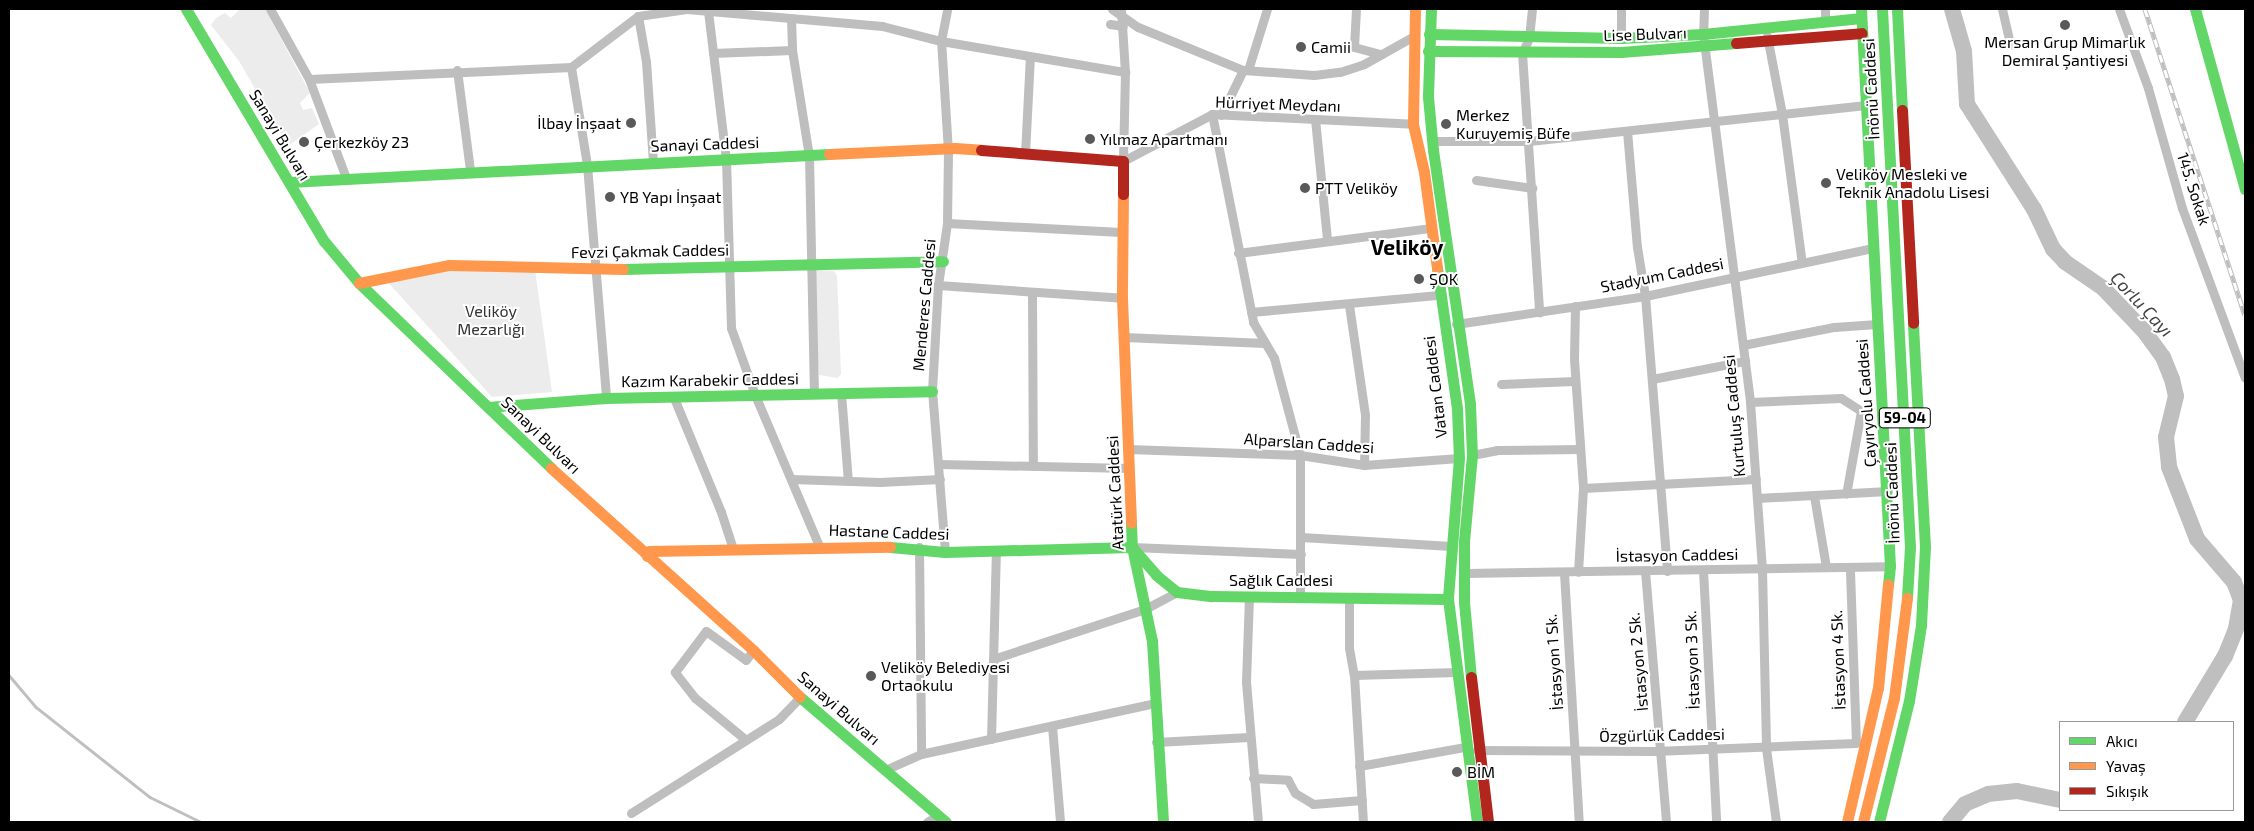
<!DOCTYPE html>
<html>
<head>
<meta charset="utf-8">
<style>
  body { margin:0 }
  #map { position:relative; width:2254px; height:831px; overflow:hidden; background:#fff; font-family:"Exo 2",sans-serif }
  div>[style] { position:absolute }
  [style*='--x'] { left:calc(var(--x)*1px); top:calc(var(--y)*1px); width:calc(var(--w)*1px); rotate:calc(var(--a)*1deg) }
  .green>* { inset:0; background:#ececec }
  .stream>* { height:2.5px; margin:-1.25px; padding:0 1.25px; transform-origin:1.25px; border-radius:1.25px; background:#bfbfbf }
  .river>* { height:16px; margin:-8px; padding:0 8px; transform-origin:8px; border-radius:8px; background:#bfbfbf }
  .street>* { height:9px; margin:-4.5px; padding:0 4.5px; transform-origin:4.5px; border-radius:4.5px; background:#bebebe }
  .fast>* { height:11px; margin:-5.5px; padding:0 5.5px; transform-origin:5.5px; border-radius:5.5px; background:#63d668 }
  .slow>* { height:11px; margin:-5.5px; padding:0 5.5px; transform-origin:5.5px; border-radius:5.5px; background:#ff974d }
  .jam>* { height:11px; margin:-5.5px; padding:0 5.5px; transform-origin:5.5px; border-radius:5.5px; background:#b3261e }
  .rail>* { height:4.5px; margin-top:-2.25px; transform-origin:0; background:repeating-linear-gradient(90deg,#fff 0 8px,#bebebe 0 16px); box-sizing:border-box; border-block:1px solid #bebebe }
  .dots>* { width:14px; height:14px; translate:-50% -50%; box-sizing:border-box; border:2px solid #fff; border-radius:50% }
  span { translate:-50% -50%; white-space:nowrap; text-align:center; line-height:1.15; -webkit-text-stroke:4px #fff; paint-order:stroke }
  .shield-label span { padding:1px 4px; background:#fff; border:1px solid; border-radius:4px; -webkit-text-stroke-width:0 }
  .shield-label { font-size:15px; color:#000; font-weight:700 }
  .street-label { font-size:16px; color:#000 }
  .poi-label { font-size:16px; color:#000 }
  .left { translate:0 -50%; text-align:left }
  .right { translate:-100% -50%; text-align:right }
  .park-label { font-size:16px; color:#333 }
  .water-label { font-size:18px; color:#444; font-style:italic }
  .district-label { font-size:21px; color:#000; font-weight:700 }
  .frame { position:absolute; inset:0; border:10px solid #000; pointer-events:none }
  .legend { position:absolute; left:2059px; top:721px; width:175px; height:90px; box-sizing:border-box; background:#fff; border:1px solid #999; margin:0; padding:6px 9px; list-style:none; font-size:15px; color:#000 }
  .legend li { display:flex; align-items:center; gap:10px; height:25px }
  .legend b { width:25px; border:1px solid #999 }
</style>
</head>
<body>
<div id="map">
  <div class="green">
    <i style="clip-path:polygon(240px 9px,265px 9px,310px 93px,300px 103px,303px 110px,312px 108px,319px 124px,288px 146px,239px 61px,211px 25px,216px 18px,225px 13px,231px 18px)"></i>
    <i style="clip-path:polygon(448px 269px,535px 270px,552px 392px,492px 397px,383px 277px)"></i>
    <i style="clip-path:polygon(817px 270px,834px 271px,837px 276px,841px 374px,838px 378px,819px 375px,812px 275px)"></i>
  </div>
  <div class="stream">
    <i style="--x:9;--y:675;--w:42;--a:49.8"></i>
    <i style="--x:36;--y:707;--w:145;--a:38.3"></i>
    <i style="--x:150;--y:797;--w:57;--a:26.1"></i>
  </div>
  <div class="river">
    <i style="--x:1952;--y:9;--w:44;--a:74.1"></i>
    <i style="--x:1964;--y:51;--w:53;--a:86.8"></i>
    <i style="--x:1967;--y:104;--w:125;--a:57.5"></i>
    <i style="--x:2034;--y:209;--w:44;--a:64.6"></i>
    <i style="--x:2053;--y:249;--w:18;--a:47"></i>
    <i style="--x:2065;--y:262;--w:46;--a:34.4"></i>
    <i style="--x:2103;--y:288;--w:59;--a:46.4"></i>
    <i style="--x:2144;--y:331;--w:32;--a:54"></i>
    <i style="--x:2163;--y:357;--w:24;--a:68"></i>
    <i style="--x:2172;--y:379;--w:17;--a:77"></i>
    <i style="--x:2176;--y:396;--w:42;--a:103.7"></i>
    <i style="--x:2166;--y:437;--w:30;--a:84"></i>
    <i style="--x:2169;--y:467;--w:77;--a:68.7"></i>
    <i style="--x:2197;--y:539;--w:57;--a:49.3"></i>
    <i style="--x:2234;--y:582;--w:19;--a:69"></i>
    <i style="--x:2241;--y:600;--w:29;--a:100"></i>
    <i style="--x:2236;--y:629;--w:29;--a:112"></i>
    <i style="--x:2225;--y:656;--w:77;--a:121.2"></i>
    <i style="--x:1950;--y:822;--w:23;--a:-50"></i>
    <i style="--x:1965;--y:804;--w:25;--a:-23"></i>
    <i style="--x:1988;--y:794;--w:29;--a:-6"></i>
    <i style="--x:2017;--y:791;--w:44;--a:11.8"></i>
  </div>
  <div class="street">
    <i style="--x:270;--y:9;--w:80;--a:60.9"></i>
    <i style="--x:309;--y:79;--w:106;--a:69.5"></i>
    <i style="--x:1112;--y:9;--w:32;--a:35"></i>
    <i style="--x:1138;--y:27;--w:113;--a:22.3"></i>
    <i style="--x:1243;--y:70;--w:71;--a:4"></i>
    <i style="--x:1314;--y:75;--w:26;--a:-7"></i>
    <i style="--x:1340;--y:72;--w:25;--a:-18"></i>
    <i style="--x:1364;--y:64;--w:57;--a:-29.2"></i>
    <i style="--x:1121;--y:9;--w:63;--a:86.4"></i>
    <i style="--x:1125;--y:72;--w:89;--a:91.3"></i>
    <i style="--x:1123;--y:161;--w:101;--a:-27.8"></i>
    <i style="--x:1212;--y:114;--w:201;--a:2.8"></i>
    <i style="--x:1356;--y:9;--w:38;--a:93"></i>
    <i style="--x:1354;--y:47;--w:28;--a:15"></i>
    <i style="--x:1532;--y:9;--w:29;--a:96"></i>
    <i style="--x:1529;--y:38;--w:17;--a:115"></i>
    <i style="--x:1522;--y:53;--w:260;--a:86.2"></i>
    <i style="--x:1704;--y:9;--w:25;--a:92"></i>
    <i style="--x:1703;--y:34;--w:371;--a:82.7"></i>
    <i style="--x:1750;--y:402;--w:167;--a:85.9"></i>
    <i style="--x:1762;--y:569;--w:179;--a:88.7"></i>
    <i style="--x:1766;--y:748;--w:75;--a:82.3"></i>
    <i style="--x:1825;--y:9;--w:12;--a:90"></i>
    <i style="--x:2002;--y:9;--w:37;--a:77"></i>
    <i style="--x:2119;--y:9;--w:84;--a:69.8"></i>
    <i style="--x:2148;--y:88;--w:125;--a:74.2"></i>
    <i style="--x:2182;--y:208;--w:181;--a:69.7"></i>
    <i style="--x:708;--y:11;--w:149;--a:83.1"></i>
    <i style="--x:726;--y:159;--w:169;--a:88.3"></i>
    <i style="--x:731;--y:328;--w:71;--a:70.3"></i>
    <i style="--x:755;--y:395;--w:164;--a:67"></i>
    <i style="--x:638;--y:16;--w:47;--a:80.1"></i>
    <i style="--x:646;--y:62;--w:100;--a:86"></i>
    <i style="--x:791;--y:18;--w:32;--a:88"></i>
    <i style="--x:792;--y:50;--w:107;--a:80.9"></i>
    <i style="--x:809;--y:156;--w:238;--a:88.8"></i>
    <i style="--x:1110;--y:24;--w:13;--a:9"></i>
    <i style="--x:1767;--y:36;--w:79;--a:79.1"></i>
    <i style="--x:1782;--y:114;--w:150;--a:82.4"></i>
    <i style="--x:1621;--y:38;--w:29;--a:-90"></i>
    <i style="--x:713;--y:53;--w:79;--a:-2.2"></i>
    <i style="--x:571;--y:67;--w:99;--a:80.7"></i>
    <i style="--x:587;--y:165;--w:234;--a:85.3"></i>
    <i style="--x:457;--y:70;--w:101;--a:82.6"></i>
    <i style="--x:1248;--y:70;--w:64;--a:-72.7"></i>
    <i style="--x:309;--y:79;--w:262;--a:-2.6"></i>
    <i style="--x:571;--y:67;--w:84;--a:-37.3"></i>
    <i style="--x:638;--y:16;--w:49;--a:-8.1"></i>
    <i style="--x:687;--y:9;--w:196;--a:5"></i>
    <i style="--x:882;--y:26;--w:61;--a:14.3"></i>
    <i style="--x:941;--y:41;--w:187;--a:9.6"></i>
    <i style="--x:1212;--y:114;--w:212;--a:78.8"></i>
    <i style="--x:1253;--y:322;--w:42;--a:59.7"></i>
    <i style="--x:1274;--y:358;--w:100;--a:75"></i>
    <i style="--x:1300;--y:455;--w:141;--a:90"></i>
    <i style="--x:1221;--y:115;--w:50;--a:-63.9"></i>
    <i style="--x:1315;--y:119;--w:121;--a:84.3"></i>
    <i style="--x:1627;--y:131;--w:116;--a:85.1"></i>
    <i style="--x:1637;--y:247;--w:50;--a:80.7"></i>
    <i style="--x:1645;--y:296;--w:276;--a:85.4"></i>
    <i style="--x:1433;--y:141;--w:96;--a:0"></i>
    <i style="--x:1529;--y:141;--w:339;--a:-6.1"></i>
    <i style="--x:1025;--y:154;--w:98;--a:-87.1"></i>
    <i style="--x:1476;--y:180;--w:57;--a:8.1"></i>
    <i style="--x:947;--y:223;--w:174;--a:3"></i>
    <i style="--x:1238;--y:253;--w:195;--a:-7.4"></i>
    <i style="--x:938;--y:285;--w:184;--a:4"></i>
    <i style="--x:1032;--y:294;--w:172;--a:89.7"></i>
    <i style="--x:1349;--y:305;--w:111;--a:81.7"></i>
    <i style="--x:1365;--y:415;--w:50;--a:91.1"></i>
    <i style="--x:1575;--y:306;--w:53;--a:91.1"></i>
    <i style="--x:1574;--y:359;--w:129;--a:86"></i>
    <i style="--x:1583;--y:488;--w:84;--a:93.4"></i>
    <i style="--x:1251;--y:312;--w:189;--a:-5.2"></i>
    <i style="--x:1456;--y:324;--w:191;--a:-8.4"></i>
    <i style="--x:1645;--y:296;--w:232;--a:-11.9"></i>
    <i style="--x:1124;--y:337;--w:141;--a:2.4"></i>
    <i style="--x:1743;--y:345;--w:93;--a:-11.2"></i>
    <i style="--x:1834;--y:327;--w:43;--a:-4"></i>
    <i style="--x:1652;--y:379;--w:95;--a:-11"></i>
    <i style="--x:1501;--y:384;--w:74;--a:-2.3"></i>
    <i style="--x:841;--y:393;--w:88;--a:85.5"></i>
    <i style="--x:674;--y:398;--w:123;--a:67.6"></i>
    <i style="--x:721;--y:512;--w:38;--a:72"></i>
    <i style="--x:1750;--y:402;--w:91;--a:-2.5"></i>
    <i style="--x:1841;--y:398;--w:24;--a:33"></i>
    <i style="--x:1861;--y:411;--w:84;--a:100.2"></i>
    <i style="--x:1128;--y:449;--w:172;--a:2"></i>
    <i style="--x:1300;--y:455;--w:65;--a:8.9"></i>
    <i style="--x:1364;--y:465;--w:95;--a:-4.2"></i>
    <i style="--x:1472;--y:455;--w:25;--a:-11"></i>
    <i style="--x:1497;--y:450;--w:83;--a:-0.7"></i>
    <i style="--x:939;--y:464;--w:190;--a:1.2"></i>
    <i style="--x:792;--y:479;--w:88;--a:2"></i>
    <i style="--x:880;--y:482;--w:60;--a:-2.9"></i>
    <i style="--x:1583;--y:488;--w:173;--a:-3"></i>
    <i style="--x:1814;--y:496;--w:72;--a:80.4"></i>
    <i style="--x:1757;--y:498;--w:131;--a:-3.1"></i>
    <i style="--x:1301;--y:537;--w:150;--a:3.4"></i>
    <i style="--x:919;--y:547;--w:207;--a:89.4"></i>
    <i style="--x:1132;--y:547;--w:169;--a:2.4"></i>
    <i style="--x:945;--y:552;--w:162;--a:-94.6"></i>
    <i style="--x:932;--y:391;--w:106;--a:-86.8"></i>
    <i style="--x:938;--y:285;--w:63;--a:-81.7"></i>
    <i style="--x:947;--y:223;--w:72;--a:-89.2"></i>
    <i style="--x:948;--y:151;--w:110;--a:-93.6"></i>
    <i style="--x:941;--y:41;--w:33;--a:-79"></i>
    <i style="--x:1703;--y:570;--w:252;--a:87"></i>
    <i style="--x:1645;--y:571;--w:252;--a:85.2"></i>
    <i style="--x:1465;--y:573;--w:425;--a:-0.9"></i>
    <i style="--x:1564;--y:573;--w:249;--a:86.6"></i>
    <i style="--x:1249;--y:596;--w:86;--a:92"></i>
    <i style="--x:1246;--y:682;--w:141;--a:85.1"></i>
    <i style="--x:1349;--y:597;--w:51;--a:90"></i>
    <i style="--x:1349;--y:648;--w:27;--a:80"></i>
    <i style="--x:1354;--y:675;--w:147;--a:86.5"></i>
    <i style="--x:993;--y:659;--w:160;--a:-18.2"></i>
    <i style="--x:1145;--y:609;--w:36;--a:-28"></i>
    <i style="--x:1354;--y:675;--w:103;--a:-1.7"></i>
    <i style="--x:1052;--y:726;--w:96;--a:85.2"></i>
    <i style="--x:991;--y:739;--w:188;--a:-88.5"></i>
    <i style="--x:746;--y:740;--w:66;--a:-140.5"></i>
    <i style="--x:695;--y:698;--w:33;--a:-128"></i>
    <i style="--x:675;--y:672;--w:51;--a:-52.9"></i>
    <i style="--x:706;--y:631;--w:49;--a:35.9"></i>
    <i style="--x:746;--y:660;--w:12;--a:-55"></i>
    <i style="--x:1156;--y:742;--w:93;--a:-3.1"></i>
    <i style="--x:1477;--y:750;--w:178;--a:0.3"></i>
    <i style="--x:1655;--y:751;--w:201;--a:-2.3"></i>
    <i style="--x:1856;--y:743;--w:176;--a:-92"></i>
    <i style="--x:1359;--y:766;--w:108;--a:-10.2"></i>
    <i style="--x:885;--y:770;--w:39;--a:-24"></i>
    <i style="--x:921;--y:754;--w:239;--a:-12.3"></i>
    <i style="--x:1253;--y:778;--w:35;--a:3"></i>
    <i style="--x:1288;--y:780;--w:15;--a:62"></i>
    <i style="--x:1295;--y:793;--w:21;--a:31"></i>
    <i style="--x:1313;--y:804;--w:49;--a:-4.7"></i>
    <i style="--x:631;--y:813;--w:175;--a:-32.4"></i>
    <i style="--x:779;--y:719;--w:30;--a:-46"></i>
    <i style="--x:927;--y:822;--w:13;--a:-32"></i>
  </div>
  <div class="fast">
    <i style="--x:186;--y:9;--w:270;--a:59.3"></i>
    <i style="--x:324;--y:241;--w:55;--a:50.2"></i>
    <i style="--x:359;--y:283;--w:267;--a:43.9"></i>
    <i style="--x:1431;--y:9;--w:88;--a:92"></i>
    <i style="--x:1428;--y:97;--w:53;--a:84.6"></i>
    <i style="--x:1433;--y:150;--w:257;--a:81.7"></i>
    <i style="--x:1470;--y:404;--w:51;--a:87.8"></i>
    <i style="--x:1472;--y:455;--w:86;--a:95.3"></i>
    <i style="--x:1464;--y:541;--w:61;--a:90"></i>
    <i style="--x:1464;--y:602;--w:75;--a:84.7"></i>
    <i style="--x:1861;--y:9;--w:558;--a:87.02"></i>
    <i style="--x:1890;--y:566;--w:18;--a:96"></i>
    <i style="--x:1882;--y:9;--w:539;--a:87.02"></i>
    <i style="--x:1910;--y:547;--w:51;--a:93.4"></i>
    <i style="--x:1897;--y:9;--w:101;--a:87.2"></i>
    <i style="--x:2195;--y:9;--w:187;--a:74.5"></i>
    <i style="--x:1429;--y:34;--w:192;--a:1.2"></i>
    <i style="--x:1621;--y:38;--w:82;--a:-2.8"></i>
    <i style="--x:1703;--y:34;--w:159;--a:-5.8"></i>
    <i style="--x:1428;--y:51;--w:193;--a:0.3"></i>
    <i style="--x:1621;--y:52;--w:115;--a:-4.5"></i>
    <i style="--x:289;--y:182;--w:541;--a:-2.97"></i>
    <i style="--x:1437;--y:268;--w:142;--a:81.9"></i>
    <i style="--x:1457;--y:409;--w:49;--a:87.7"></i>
    <i style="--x:1459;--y:458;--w:141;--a:94.5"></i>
    <i style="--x:1448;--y:599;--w:225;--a:82.6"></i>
    <i style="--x:623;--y:269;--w:320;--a:-1.4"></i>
    <i style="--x:488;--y:407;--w:118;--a:-4.4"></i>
    <i style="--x:606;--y:398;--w:326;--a:-1.2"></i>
    <i style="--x:1131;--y:523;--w:24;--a:88"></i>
    <i style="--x:1132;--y:547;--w:96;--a:78"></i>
    <i style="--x:1152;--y:641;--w:181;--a:86.5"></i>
    <i style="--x:890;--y:547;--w:55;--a:5.2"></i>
    <i style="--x:945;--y:552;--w:187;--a:-1.5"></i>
    <i style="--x:1132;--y:547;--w:37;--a:49"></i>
    <i style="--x:1156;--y:575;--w:27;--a:39"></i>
    <i style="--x:1177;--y:592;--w:35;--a:7"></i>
    <i style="--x:1212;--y:596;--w:236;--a:0.7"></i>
    <i style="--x:800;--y:697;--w:192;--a:40.6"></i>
    <i style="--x:1879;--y:822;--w:125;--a:-76.1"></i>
    <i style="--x:1909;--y:701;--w:77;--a:-81"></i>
    <i style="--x:1921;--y:625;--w:78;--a:-87.1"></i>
    <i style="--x:1925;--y:547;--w:224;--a:-93.1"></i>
  </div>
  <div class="slow">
    <i style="--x:1415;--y:9;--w:115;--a:91"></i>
    <i style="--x:1413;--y:124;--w:49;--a:77.1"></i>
    <i style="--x:1424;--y:172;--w:97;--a:82.3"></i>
    <i style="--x:829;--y:154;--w:126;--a:-2.7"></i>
    <i style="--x:955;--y:148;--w:26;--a:4"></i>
    <i style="--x:1123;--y:194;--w:104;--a:90.6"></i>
    <i style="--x:1122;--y:298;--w:225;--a:87.7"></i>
    <i style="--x:359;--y:283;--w:92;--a:-11.3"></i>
    <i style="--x:449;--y:265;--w:174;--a:1.3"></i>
    <i style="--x:551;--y:468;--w:272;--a:42"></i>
    <i style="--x:753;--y:650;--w:66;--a:45"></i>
    <i style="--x:647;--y:556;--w:5;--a:-68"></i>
    <i style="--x:649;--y:551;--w:241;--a:-1"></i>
    <i style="--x:1847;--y:822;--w:138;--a:-77"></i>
    <i style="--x:1878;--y:688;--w:104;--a:-84.5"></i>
    <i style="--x:1863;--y:822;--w:128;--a:-76"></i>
    <i style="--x:1894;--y:698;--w:101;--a:-82.6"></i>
  </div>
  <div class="jam">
    <i style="--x:1736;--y:43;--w:126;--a:-4.5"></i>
    <i style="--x:1902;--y:110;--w:213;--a:87"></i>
    <i style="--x:981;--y:150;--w:142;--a:4.4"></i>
    <i style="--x:1123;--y:161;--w:33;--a:90"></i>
    <i style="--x:1471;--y:677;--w:146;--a:83.3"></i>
  </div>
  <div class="rail">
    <i style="--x:2145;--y:9;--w:322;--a:71.9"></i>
  </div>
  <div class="dots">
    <i style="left:2065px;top:25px;background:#595959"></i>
    <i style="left:1301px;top:47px;background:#595959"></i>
    <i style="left:631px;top:123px;background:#595959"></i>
    <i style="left:1446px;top:124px;background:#595959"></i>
    <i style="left:1090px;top:139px;background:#595959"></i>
    <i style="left:304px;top:142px;background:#595959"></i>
    <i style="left:1826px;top:183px;background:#595959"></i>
    <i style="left:1305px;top:188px;background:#595959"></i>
    <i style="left:610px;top:197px;background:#595959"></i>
    <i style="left:1419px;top:279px;background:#595959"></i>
    <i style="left:871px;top:676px;background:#595959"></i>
    <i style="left:1457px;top:772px;background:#595959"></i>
  </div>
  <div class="shield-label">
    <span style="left:1905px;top:418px">59-04</span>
  </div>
  <div class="street-label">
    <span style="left:1645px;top:34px;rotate:-2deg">Lise Bulvarı</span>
    <span style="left:1871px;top:89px;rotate:-93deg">İnönü Caddesi</span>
    <span style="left:1278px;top:104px;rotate:2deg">Hürriyet Meydanı</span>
    <span style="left:280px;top:135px;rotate:59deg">Sanayi Bulvarı</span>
    <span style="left:705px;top:144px;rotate:-2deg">Sanayi Caddesi</span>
    <span style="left:2194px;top:189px;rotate:72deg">145. Sokak</span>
    <span style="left:650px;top:251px;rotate:-1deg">Fevzi Çakmak Caddesi</span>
    <span style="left:1662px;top:275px;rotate:-11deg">Stadyum Caddesi</span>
    <span style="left:924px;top:305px;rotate:-85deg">Menderes Caddesi</span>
    <span style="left:710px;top:380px;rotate:-1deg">Kazım Karabekir Caddesi</span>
    <span style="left:1435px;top:387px;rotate:-97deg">Vatan Caddesi</span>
    <span style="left:1866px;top:403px;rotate:-94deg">Çayıryolu Caddesi</span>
    <span style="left:1734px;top:416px;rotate:-95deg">Kurtuluş Caddesi</span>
    <span style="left:541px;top:435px;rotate:44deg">Sanayi Bulvarı</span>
    <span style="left:1309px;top:443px;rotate:4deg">Alparslan Caddesi</span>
    <span style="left:1115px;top:493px;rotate:-93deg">Atatürk Caddesi</span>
    <span style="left:1892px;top:493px;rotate:-92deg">İnönü Caddesi</span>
    <span style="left:889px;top:532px;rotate:2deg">Hastane Caddesi</span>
    <span style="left:1677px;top:555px;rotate:-1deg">İstasyon Caddesi</span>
    <span style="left:1281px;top:580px">Sağlık Caddesi</span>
    <span style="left:1692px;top:660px;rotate:-92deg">İstasyon 3 Sk.</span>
    <span style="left:1838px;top:660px;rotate:-92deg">İstasyon 4 Sk.</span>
    <span style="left:1554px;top:662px;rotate:-94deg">İstasyon 1 Sk.</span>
    <span style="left:1638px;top:662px;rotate:-95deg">İstasyon 2 Sk.</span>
    <span style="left:839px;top:708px;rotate:41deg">Sanayi Bulvarı</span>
    <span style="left:1662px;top:735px;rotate:-1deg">Özgürlük Caddesi</span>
  </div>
  <div class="poi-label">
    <span style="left:2065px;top:51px">Mersan Grup Mimarlık<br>Demiral Şantiyesi</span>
    <span class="left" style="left:1311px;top:47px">Camii</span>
    <span class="left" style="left:1456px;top:124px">Merkez<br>Kuruyemiş Büfe</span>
    <span class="right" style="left:621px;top:123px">İlbay İnşaat</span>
    <span class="left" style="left:1100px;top:139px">Yılmaz Apartmanı</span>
    <span class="left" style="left:314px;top:142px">Çerkezköy 23</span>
    <span class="left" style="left:1836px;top:183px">Veliköy Mesleki ve<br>Teknik Anadolu Lisesi</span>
    <span class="left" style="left:1315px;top:188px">PTT Veliköy</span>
    <span class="left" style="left:620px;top:197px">YB Yapı İnşaat</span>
    <span class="left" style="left:1429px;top:279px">ŞOK</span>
    <span class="left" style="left:881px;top:676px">Veliköy Belediyesi<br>Ortaokulu</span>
    <span class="left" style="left:1467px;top:772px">BİM</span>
  </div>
  <div class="park-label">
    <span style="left:491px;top:320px">Veliköy<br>Mezarlığı</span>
  </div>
  <div class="water-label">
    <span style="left:2142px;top:304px;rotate:47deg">Çorlu Çayı</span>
  </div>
  <div class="district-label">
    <span style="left:1407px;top:247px">Veliköy</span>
  </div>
  <div class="frame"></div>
  <ul class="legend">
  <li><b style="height:6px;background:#63d668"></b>Akıcı</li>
  <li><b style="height:6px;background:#ff974d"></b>Yavaş</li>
  <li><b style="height:6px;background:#b3261e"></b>Sıkışık</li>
  </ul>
</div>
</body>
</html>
